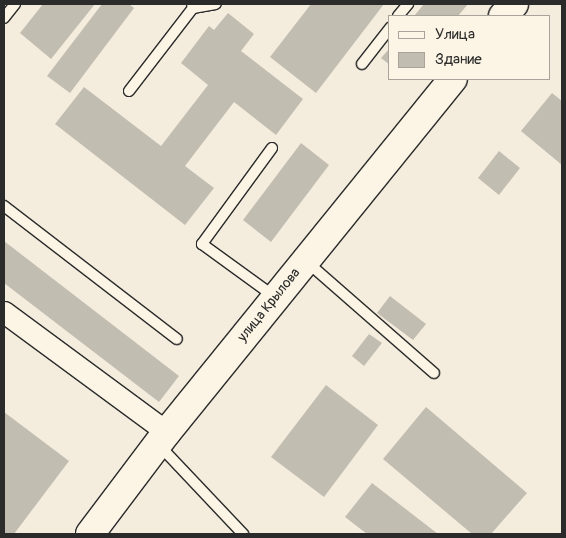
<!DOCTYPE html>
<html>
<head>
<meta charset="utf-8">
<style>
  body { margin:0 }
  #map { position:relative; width:566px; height:538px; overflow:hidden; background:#f4edde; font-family:Pangolin,sans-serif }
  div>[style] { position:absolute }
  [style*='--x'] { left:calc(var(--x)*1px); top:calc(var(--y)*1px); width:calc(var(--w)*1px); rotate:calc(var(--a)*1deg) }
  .building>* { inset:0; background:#c2bdb1 }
  .roads { filter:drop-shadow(1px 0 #2b2b2b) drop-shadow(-1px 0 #2b2b2b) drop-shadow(0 1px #2b2b2b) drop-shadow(0 -1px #2b2b2b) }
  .lane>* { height:10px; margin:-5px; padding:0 5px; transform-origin:5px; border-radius:5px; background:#fcf5e5 }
  .street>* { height:21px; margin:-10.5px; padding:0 10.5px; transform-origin:10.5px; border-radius:10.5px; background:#fcf5e5 }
  .secondary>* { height:28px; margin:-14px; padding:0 14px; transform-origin:14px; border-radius:14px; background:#fcf5e5 }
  span { translate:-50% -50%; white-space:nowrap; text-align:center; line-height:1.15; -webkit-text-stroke:5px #fcf5e5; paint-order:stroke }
  .street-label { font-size:14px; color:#2b2b2b }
  .frame { position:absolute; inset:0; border:5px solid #2b2b2b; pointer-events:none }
  .legend { position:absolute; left:388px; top:15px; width:162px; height:65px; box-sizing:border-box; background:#fcf5e5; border:1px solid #a8a49b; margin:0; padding:6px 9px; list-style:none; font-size:15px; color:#2b2b2b }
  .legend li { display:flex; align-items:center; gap:10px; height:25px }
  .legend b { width:25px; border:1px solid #a8a49b }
</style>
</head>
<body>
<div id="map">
  <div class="building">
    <i style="clip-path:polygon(43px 4px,95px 4px,51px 59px,20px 33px)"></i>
    <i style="clip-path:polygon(102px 4px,129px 4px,134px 8px,70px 93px,47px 76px)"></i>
    <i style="clip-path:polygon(311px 4px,384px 4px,316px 93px,270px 57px)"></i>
    <i style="clip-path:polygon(424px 4px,468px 4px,458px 16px,414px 16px)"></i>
    <i style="clip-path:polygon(228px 13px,254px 34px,241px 51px,303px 99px,276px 135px,234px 102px,185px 166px,214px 188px,185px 225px,55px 124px,84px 87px,161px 146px,208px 85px,181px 63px,209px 26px,214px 30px)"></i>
    <i style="clip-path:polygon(390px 48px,390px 65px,381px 58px)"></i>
    <i style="clip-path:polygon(552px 93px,562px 101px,562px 165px,521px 131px)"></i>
    <i style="clip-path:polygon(301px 143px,329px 165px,271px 242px,243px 220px)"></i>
    <i style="clip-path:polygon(499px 151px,520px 168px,499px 195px,478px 178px)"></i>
    <i style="clip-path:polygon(4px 241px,179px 376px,159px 402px,4px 283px)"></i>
    <i style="clip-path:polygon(390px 296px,426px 324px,413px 340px,377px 313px)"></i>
    <i style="clip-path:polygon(369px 334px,382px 343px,364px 366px,352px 356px)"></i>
    <i style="clip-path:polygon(326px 385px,378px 425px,324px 497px,271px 457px)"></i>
    <i style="clip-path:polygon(426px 407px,527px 493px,491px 534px,472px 534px,383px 459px)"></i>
    <i style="clip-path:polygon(4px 412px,69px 461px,14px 534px,4px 534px)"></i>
    <i style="clip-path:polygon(372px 483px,438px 534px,367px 534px,345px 517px)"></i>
  </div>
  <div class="roads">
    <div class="lane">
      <i style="--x:193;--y:8;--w:23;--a:-10"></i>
      <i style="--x:398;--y:16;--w:16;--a:-50"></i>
      <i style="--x:4;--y:18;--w:18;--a:-52"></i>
      <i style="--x:362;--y:64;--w:46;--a:-52.1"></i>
      <i style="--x:129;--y:91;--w:105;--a:-52.4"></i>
      <i style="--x:193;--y:8;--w:4;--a:-104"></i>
      <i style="--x:272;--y:148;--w:119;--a:126.1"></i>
      <i style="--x:202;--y:244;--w:90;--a:36"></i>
      <i style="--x:4;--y:206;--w:218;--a:37.6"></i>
      <i style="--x:306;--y:261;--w:170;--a:41.2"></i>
      <i style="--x:158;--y:444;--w:124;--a:46.6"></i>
    </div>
    <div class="street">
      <i style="--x:4;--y:312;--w:202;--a:36.4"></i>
    </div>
    <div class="secondary">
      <i style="--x:503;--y:16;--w:16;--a:-47"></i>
      <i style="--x:90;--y:534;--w:128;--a:-53"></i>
      <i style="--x:167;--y:432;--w:454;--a:-51"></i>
    </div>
  </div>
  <div class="street-label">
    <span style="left:269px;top:305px;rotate:-51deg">улица Крылова</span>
  </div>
  <div class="frame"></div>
  <ul class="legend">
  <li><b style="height:6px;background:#fcf5e5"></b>Улица</li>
  <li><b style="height:14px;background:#c2bdb1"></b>Здание</li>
  </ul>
</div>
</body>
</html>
